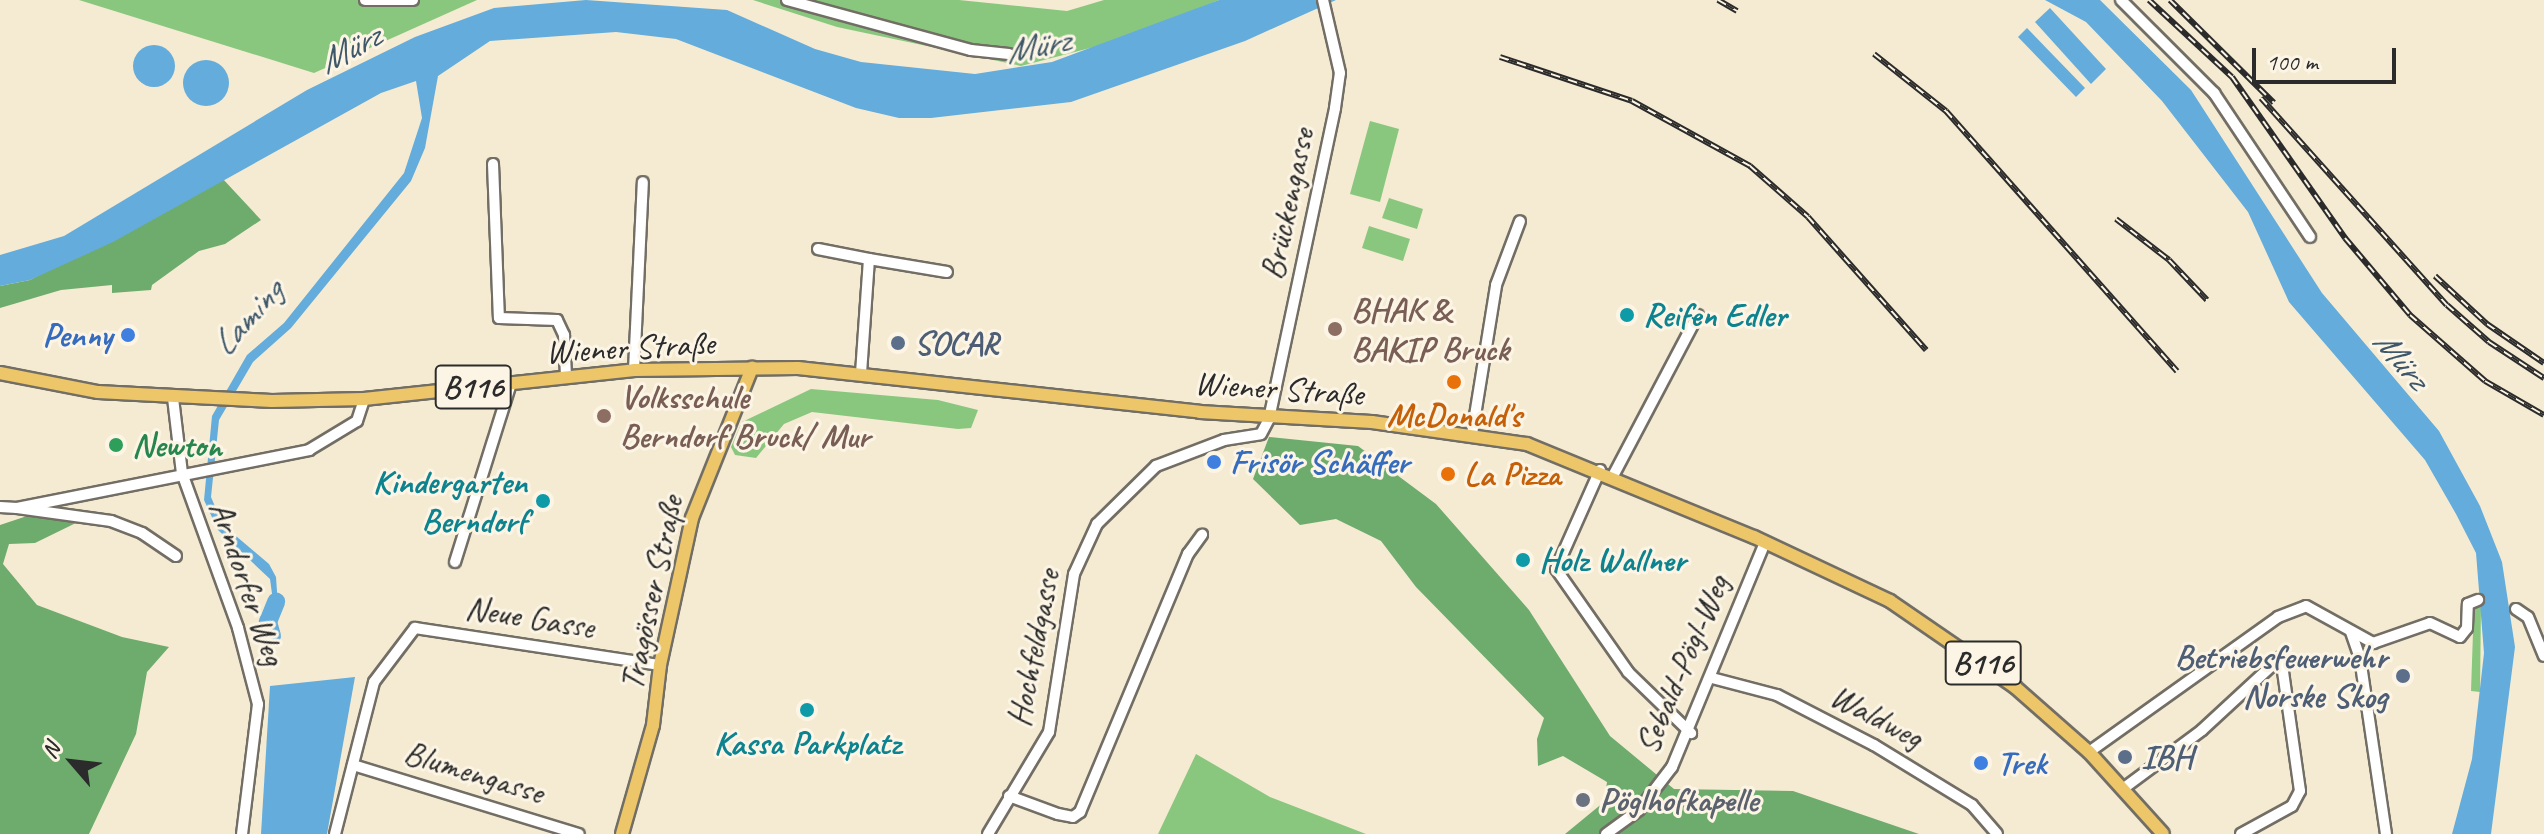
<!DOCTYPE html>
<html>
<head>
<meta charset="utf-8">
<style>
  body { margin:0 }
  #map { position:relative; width:2544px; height:834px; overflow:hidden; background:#f5ebd2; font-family:Caveat,sans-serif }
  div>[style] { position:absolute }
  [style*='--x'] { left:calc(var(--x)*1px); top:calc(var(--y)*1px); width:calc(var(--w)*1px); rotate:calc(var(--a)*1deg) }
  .green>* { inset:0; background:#89c77e }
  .forest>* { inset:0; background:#6eac6d }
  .water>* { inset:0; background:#64acdb }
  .round { border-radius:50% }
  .river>* { height:18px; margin:-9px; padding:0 9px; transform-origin:9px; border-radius:9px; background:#64acdb }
  .roads { filter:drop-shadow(2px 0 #726e65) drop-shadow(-2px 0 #726e65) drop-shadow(0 2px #726e65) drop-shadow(0 -2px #726e65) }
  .minor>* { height:10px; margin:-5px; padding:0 5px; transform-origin:5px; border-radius:5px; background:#fff }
  .major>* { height:12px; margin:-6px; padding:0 6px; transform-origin:6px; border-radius:6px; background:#ecc669 }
  .rail>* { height:6px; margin-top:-3px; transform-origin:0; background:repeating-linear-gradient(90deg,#fcf5e5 0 9px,#2b2b2b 0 18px); box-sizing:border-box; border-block:2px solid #2b2b2b }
  .dots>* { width:22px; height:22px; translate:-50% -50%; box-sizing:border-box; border:4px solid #fcf5e5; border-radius:50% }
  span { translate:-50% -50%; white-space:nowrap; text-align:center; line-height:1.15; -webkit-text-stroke:6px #fcf5e5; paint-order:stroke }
  .shield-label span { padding:2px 6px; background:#fcf5e5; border:2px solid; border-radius:6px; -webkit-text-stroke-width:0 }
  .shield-label { font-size:32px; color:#2b2b2b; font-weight:700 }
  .street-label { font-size:34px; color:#2b2b2b }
  .education-label { font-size:34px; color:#785e54; font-weight:700 }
  .left { translate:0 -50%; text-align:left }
  .culture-label { font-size:34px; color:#0d838f; font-weight:700 }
  .right { translate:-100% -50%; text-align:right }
  .shop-label { font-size:34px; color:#366cbe; font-weight:700 }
  .service-label { font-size:34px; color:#4e5e75; font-weight:700 }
  .food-label { font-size:34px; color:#c56008; font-weight:700 }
  .leisure-label { font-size:34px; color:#27864d; font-weight:700 }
  .worship-label { font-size:34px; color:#5b616d; font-weight:700 }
  .water-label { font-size:36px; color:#3f5869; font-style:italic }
  .north { position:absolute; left:32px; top:722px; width:80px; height:80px; -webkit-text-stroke:6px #fcf5e5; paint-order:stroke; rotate:298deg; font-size:22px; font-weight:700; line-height:32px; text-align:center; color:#2b2b2b }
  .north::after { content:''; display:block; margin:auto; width:28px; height:36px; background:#2b2b2b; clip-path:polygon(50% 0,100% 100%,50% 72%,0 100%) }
  .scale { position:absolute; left:2252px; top:48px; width:144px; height:36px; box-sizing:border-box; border:4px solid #2b2b2b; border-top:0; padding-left:10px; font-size:24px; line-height:28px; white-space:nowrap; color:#2b2b2b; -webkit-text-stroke:6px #fcf5e5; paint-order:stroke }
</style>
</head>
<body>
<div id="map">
  <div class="green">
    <i style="clip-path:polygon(79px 0,477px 0,314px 73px)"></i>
    <i style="clip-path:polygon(753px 0,959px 0,1067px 11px,1104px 0,1219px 0,1121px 40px,1021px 66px,837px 27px)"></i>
    <i style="clip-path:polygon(1370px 121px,1399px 129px,1380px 202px,1350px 194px)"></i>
    <i style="clip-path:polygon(1389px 198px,1423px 209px,1417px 229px,1382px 218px)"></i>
    <i style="clip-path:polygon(1369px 226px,1410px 239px,1403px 261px,1362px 248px)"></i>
    <i style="clip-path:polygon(811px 389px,938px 400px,978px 410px,971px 428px,958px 429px,812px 412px,784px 424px,756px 458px,735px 455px,731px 447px,742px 422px)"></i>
    <i style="clip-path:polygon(2474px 603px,2481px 604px,2480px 692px,2471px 691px)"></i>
    <i style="clip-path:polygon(1196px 754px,1270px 797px,1366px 834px,1158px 834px)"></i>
  </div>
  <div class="forest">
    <i style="clip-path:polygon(222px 178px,261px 220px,225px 244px,199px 251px,152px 285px,151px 290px,112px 293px,112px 285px,61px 290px,0 308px,0 286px,30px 280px)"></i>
    <i style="clip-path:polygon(1269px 437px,1358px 446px,1436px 504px,1529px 610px,1610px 736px,1674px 789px,1793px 791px,1919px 834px,1565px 834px,1604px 802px,1607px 782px,1563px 756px,1538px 766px,1537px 739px,1544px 718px,1416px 587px,1381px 541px,1336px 519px,1300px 525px,1253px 479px)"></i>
    <i style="clip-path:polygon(27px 516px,82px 520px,35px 543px,9px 544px,3px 564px,37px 605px,122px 637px,169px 647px,147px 672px,136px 734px,89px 834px,0 834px,0 525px)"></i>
  </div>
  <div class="water">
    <i style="clip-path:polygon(586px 0,727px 10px,815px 49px,861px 62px,975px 74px,1052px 62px,1219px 0,1336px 0,1245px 41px,1071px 102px,931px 118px,899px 118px,856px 108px,676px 39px,616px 32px,490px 41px,438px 76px,425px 148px,411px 181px,291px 328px,253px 362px,219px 420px,211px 497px,223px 525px,269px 564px,276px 577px,278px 606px,271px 623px,264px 620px,273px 601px,270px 579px,218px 530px,204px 500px,212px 416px,247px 355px,284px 323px,404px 173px,422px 118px,416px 81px,381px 93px,113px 242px,30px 280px,0 286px,0 255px,64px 236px,307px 90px,415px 37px,494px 8px)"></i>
    <i style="clip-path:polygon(2045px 0,2100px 0,2191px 90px,2322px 293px,2439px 431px,2480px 506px,2502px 562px,2515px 647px,2491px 834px,2452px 834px,2472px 759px,2484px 653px,2476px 553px,2456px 514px,2425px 460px,2289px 302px,2248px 212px,2162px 101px,2086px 22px)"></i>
    <i style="clip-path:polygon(2050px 8px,2106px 69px,2091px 84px,2035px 22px)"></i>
    <i style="clip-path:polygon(2027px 28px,2085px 88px,2076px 97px,2018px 37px)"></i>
    <i class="round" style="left:133px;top:45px;width:42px;height:42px"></i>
    <i class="round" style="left:183px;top:60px;width:46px;height:46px"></i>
    <i style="clip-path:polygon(355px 677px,327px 834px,261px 834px,270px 686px)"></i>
  </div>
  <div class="river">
    <i style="--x:272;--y:636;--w:15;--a:-106"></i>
    <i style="--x:268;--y:622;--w:22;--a:-68"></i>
  </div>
  <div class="roads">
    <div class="minor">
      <i style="--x:365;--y:0;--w:48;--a:0"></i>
      <i style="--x:787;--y:0;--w:191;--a:15.2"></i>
      <i style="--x:971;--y:50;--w:38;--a:6"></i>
      <i style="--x:2121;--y:0;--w:132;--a:45"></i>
      <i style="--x:2214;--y:93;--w:173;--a:56.3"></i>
      <i style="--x:493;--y:164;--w:154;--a:87.8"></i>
      <i style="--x:499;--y:318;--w:58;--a:2"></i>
      <i style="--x:557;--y:320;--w:17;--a:65"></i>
      <i style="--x:564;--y:335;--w:41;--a:87.2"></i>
      <i style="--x:818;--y:249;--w:52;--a:11.1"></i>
      <i style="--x:869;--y:259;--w:114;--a:94"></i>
      <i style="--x:869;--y:259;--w:79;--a:9.5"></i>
      <i style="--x:634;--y:370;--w:188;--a:-87.3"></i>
      <i style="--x:173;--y:398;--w:76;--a:83.2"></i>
      <i style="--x:182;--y:473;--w:165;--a:70.1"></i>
      <i style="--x:238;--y:628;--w:79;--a:75.3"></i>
      <i style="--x:258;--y:704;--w:131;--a:97"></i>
      <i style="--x:1472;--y:434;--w:151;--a:-80.8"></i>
      <i style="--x:1496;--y:285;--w:68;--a:-69.4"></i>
      <i style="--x:1600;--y:470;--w:108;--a:114"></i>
      <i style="--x:1556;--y:569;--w:126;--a:55"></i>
      <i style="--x:1628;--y:672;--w:88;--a:44.1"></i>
      <i style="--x:1613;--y:476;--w:182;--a:-62.2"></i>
      <i style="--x:0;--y:507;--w:17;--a:3"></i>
      <i style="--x:17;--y:508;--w:298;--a:-11.2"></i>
      <i style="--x:309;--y:450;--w:56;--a:-31.1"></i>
      <i style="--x:357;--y:421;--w:23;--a:-72"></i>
      <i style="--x:17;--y:508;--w:95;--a:7.9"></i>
      <i style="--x:111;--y:521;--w:33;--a:21"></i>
      <i style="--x:142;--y:533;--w:41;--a:34.1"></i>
      <i style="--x:455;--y:562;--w:188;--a:-72.6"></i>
      <i style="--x:2516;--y:609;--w:14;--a:34"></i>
      <i style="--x:2528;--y:617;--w:42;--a:67.7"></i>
      <i style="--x:2351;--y:632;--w:28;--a:71"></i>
      <i style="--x:2360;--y:658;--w:178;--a:81.6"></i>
      <i style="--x:1712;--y:678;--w:67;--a:14.7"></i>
      <i style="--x:1777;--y:695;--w:109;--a:27.3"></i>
      <i style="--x:1874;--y:745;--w:115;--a:31.5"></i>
      <i style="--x:1972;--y:805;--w:38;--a:49"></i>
      <i style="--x:2089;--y:752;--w:232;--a:-35.5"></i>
      <i style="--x:2278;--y:617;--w:30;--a:-21"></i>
      <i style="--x:2306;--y:606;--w:77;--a:28.9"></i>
      <i style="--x:2373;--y:643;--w:60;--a:-19.3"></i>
      <i style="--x:2430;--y:623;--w:33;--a:25"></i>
      <i style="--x:2460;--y:637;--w:11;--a:-52"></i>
      <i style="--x:2467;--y:628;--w:24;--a:-88"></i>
      <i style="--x:2468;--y:604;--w:11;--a:-22"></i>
      <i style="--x:353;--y:765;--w:236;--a:17"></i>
      <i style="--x:2124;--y:788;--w:97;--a:-36.6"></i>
      <i style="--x:2202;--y:730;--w:108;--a:-42.7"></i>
      <i style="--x:1009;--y:796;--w:52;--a:20.2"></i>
      <i style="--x:1058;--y:814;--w:15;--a:11"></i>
      <i style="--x:1073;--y:817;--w:9;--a:-36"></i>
      <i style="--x:1080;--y:812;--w:280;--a:-67.3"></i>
      <i style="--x:1188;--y:554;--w:24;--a:-54"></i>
      <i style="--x:335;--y:834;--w:157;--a:-75.6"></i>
      <i style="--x:374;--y:682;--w:68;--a:-52.8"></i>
      <i style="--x:415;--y:628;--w:248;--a:8.6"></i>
      <i style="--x:988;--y:834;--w:119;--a:-59.1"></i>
      <i style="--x:1049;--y:732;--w:160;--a:-81"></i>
      <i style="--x:1074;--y:574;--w:55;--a:-65.3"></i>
      <i style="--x:1097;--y:524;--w:83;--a:-44.5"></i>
      <i style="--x:1156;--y:466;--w:73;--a:-20.9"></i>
      <i style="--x:1224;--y:440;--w:37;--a:-9"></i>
      <i style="--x:1261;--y:434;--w:17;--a:-62"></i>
      <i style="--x:1269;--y:419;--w:318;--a:-78"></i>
      <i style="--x:1335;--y:108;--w:35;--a:-82"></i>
      <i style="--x:1340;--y:73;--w:75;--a:-103.1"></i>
      <i style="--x:1606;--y:834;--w:41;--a:-36"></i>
      <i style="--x:1639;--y:810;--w:54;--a:-52.5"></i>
      <i style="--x:1672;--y:767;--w:243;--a:-67.5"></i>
      <i style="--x:2241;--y:834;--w:58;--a:-28.8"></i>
      <i style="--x:2292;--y:806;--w:17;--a:-62"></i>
      <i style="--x:2300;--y:791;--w:135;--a:-98.1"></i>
    </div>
    <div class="major">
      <i style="--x:0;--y:373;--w:100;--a:11"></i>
      <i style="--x:98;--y:392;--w:174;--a:3"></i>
      <i style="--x:272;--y:401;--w:92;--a:-1.2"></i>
      <i style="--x:364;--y:399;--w:272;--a:-6.1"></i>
      <i style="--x:634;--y:370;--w:164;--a:-0.7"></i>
      <i style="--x:798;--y:368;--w:404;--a:6.2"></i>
      <i style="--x:1200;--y:412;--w:172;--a:3.3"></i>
      <i style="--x:1372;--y:422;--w:157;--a:8.1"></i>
      <i style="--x:1527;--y:444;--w:245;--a:22.3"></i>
      <i style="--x:1754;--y:537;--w:150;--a:25.2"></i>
      <i style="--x:1890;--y:601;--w:152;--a:34.5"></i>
      <i style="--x:2015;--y:687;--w:98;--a:41.3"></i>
      <i style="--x:2089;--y:752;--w:110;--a:47.9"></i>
      <i style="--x:622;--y:834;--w:113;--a:-74.1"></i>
      <i style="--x:653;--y:725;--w:60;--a:-83.3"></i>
      <i style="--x:660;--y:665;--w:150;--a:-77.7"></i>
      <i style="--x:692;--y:518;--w:162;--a:-68.2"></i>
    </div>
  </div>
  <div class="rail">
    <i style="--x:1718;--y:0;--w:22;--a:30"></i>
    <i style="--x:2149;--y:0;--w:113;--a:42.9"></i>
    <i style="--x:2232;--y:77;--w:197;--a:54.9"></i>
    <i style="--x:2345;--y:238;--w:101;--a:49.8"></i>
    <i style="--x:2410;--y:315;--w:100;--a:41.3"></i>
    <i style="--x:2485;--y:381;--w:68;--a:30"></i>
    <i style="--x:2170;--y:0;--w:146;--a:44.7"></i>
    <i style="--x:1874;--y:54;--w:92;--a:38.4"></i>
    <i style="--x:1946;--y:111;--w:348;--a:48.4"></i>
    <i style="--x:1500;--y:57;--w:139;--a:18.4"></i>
    <i style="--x:1632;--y:101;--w:135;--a:28.8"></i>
    <i style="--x:1750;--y:166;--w:77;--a:41.3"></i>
    <i style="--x:1808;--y:217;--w:178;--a:48.4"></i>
    <i style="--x:2261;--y:98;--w:278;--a:48.1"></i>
    <i style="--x:2447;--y:305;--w:56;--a:41.4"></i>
    <i style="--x:2489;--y:342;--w:66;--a:33.2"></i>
    <i style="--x:2116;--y:219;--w:67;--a:37.7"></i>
    <i style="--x:2169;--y:260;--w:55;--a:46.5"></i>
    <i style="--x:2435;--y:276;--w:71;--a:42.7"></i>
    <i style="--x:2487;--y:324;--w:69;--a:34.4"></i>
  </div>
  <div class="dots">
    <i style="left:1627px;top:315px;background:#0f9aa8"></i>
    <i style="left:1335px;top:329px;background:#8d6e63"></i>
    <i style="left:128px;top:335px;background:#3f7fe0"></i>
    <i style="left:898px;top:343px;background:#5c6f8a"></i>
    <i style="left:1454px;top:382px;background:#e8710a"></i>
    <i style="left:604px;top:416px;background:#8d6e63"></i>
    <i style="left:116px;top:445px;background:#2e9e5b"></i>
    <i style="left:1214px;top:462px;background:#3f7fe0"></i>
    <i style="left:1448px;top:474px;background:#e8710a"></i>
    <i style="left:543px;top:501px;background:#0f9aa8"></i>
    <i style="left:1523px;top:560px;background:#0f9aa8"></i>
    <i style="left:2403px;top:676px;background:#5c6f8a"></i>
    <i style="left:807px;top:710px;background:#0f9aa8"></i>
    <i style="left:2125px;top:757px;background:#5c6f8a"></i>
    <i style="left:1981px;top:763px;background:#3f7fe0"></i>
    <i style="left:1583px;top:800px;background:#6b7280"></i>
  </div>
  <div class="shield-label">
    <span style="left:473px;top:387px">B116</span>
    <span style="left:1983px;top:663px">B116</span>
  </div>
  <div class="street-label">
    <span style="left:1287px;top:204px;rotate:-78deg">Brückengasse</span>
    <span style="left:630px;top:347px;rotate:-3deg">Wiener Straße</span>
    <span style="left:1279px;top:388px;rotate:4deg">Wiener Straße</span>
    <span style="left:248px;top:583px;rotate:71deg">Arndorfer Weg</span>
    <span style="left:651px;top:593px;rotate:-78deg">Tragösser Straße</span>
    <span style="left:530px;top:617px;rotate:9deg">Neue Gasse</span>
    <span style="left:1033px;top:648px;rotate:-79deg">Hochfeldgasse</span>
    <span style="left:1682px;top:664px;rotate:-67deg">Sebald-Pögl-Weg</span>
    <span style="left:1877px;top:716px;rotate:28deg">Waldweg</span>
    <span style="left:474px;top:772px;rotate:17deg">Blumengasse</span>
  </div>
  <div class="education-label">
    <span class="left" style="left:1351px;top:329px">BHAK &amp;<br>BAKIP Bruck</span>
    <span class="left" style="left:620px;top:416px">Volksschule<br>Berndorf Bruck/ Mur</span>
  </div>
  <div class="culture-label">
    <span class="left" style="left:1643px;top:315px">Reifen Edler</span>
    <span class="right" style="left:527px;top:501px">Kindergarten<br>Berndorf</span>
    <span class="left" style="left:1539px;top:560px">Holz Wallner</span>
    <span style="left:807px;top:743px">Kassa Parkplatz</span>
  </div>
  <div class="shop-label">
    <span class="right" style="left:112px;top:335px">Penny</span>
    <span class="left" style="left:1230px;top:462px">Frisör Schäffer</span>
    <span class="left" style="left:1997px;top:763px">Trek</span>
  </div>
  <div class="service-label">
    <span class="left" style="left:914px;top:343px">SOCAR</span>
    <span class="right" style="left:2387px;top:676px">Betriebsfeuerwehr<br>Norske Skog</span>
    <span class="left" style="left:2141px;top:757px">IBH</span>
  </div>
  <div class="food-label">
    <span style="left:1454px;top:415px">McDonald's</span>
    <span class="left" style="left:1464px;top:474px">La Pizza</span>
  </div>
  <div class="leisure-label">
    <span class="left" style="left:132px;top:445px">Newton</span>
  </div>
  <div class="worship-label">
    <span class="left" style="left:1599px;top:800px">Pöglhofkapelle</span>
  </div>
  <div class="water-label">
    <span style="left:1037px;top:46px;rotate:-11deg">Mürz</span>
    <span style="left:349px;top:49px;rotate:-28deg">Mürz</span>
    <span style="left:247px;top:318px;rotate:-48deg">Laming</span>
    <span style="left:2401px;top:359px;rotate:50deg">Mürz</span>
  </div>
  <div class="north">N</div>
  <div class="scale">100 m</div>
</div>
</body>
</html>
